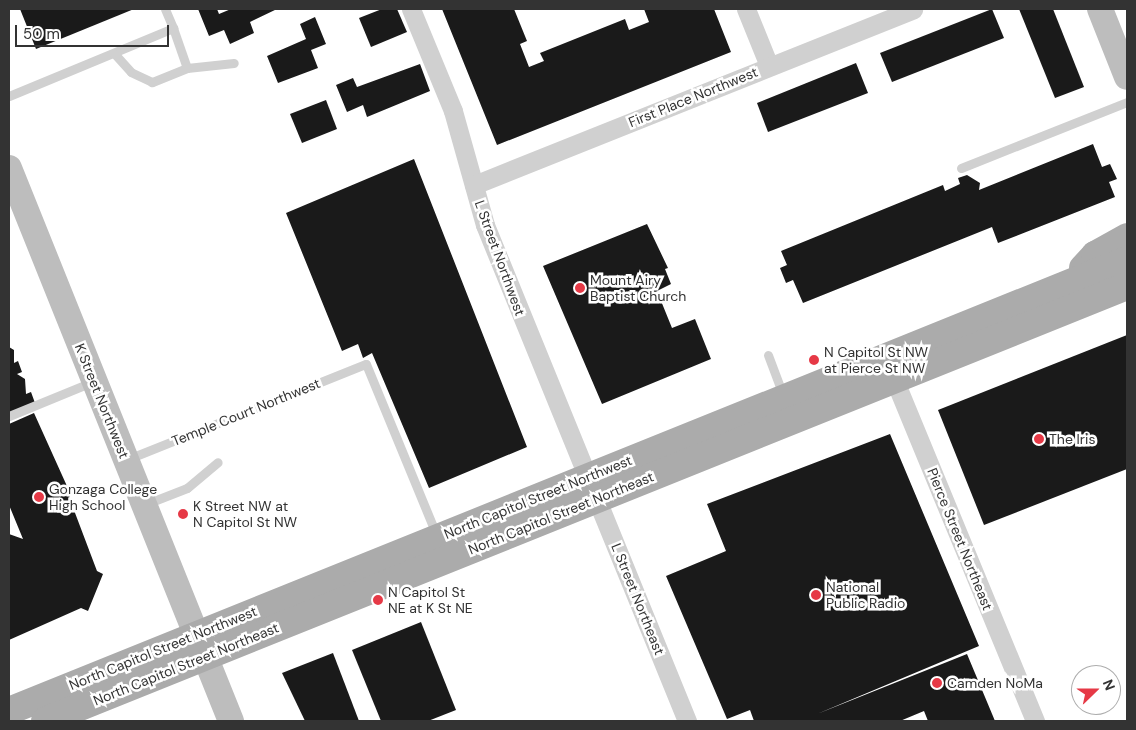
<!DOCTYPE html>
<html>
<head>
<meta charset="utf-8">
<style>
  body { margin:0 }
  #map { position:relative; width:1136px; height:730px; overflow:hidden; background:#fff; font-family:"DM Sans",sans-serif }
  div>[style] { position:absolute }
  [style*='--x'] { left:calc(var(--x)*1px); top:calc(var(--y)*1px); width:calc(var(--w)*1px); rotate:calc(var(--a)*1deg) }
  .building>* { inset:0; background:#1a1a1a }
  .service>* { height:9px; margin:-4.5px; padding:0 4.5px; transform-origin:4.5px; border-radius:4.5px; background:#d0d0d0 }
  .minor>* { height:19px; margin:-9.5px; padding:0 9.5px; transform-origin:9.5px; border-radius:9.5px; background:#d0d0d0 }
  .secondary>* { height:26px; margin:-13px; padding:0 13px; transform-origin:13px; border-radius:13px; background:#bdbdbd }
  .primary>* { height:28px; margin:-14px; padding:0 14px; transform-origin:14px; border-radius:14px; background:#ababab }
  .dots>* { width:14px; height:14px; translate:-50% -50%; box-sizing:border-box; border:2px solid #fff; border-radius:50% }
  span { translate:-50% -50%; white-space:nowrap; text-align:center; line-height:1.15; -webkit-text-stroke:5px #fff; paint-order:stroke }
  .street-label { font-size:14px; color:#333 }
  .poi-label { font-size:14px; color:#333 }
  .left { translate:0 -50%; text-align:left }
  .frame { position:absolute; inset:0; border:10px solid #333; pointer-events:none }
  .north { position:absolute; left:1071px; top:665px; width:50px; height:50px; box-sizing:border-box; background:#fff; border:1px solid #adadad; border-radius:50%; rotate:68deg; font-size:14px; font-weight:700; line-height:20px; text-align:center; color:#333 }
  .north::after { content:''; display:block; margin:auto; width:18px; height:22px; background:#e63946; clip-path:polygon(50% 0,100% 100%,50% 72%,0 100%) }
  .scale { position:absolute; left:15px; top:25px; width:154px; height:22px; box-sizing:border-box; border:2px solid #333; border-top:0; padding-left:6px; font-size:15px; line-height:18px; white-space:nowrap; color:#333; -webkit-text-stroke:4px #fff; paint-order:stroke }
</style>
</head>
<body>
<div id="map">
  <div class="building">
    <i style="clip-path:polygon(20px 9px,134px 9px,36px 49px)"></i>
    <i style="clip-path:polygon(198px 9px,217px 9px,219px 14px,231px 9px,277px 9px,250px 22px,254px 33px,230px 44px,224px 30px,209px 36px)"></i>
    <i style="clip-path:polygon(382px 9px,397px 9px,407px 32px,371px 47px,359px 18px)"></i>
    <i style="clip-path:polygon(442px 9px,514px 9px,527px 41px,520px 44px,529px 67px,544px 61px,540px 53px,625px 19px,629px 30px,649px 22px,644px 9px,714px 9px,731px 52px,497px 145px)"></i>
    <i style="clip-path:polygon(992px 9px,1004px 38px,892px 82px,880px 53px)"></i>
    <i style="clip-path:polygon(1019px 9px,1053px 9px,1084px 87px,1055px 98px)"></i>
    <i style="clip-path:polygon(315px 17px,326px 44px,311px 50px,318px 68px,278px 83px,267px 56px,306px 39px,300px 24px)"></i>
    <i style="clip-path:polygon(856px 63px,868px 93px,768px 132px,757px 103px)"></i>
    <i style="clip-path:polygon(420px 64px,430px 91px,367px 117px,363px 105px,347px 112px,336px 85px,353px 78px,357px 87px)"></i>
    <i style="clip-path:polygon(326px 100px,337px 129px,302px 143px,290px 114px)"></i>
    <i style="clip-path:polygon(1093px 144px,1102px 167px,1110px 164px,1117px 179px,1109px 182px,1115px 197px,998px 243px,992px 227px,803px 303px,793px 280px,786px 283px,780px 268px,787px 265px,781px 251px,943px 185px,945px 191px,960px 184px,958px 178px,967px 175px,980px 183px,979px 190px)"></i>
    <i style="clip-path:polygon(414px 159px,527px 447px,429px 488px,372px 353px,363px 358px,358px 344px,342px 351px,286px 213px)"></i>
    <i style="clip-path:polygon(647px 224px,668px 268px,665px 269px,671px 284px,657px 291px,672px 328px,695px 319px,711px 359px,602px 404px,543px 266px)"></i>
    <i style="clip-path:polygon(1127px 335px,1127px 469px,984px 525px,938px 410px)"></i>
    <i style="clip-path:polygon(9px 347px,14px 350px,14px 363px,18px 361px,22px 372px,17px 374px,25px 379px,26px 394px,31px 392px,35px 403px,9px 413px)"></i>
    <i style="clip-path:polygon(34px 413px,71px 495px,69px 497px,97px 571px,103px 574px,88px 611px,81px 608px,9px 640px,9px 534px,23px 539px,9px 505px,9px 424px)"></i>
    <i style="clip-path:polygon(890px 434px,979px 646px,817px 714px,967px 654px,995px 721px,928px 721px,924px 711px,900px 721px,754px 721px,750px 710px,727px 719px,666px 576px,726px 551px,707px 504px)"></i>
    <i style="clip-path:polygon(421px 622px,456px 710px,428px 721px,381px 721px,352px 650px)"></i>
    <i style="clip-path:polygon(333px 653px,359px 721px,305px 721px,282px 673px)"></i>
  </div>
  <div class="service">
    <i style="--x:165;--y:9;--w:21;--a:67"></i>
    <i style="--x:187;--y:68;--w:47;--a:-6.1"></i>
    <i style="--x:9;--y:96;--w:178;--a:-22.5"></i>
    <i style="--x:173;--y:28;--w:42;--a:70.7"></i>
    <i style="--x:187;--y:68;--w:38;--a:158"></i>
    <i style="--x:152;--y:82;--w:23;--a:-155"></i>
    <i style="--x:131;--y:72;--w:25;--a:-132"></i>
    <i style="--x:961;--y:168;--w:179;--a:-21.7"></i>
    <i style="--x:768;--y:355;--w:43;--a:69.4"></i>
    <i style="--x:9;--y:416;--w:90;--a:-22.3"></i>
    <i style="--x:128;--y:459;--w:256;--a:-21.8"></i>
    <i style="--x:366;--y:364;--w:186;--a:67.6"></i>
    <i style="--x:146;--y:504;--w:44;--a:-21.3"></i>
    <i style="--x:187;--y:488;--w:40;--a:-40"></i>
  </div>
  <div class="minor">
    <i style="--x:411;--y:9;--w:110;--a:67.6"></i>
    <i style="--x:453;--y:111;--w:118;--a:74.3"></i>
    <i style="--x:485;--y:225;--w:536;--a:67.84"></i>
    <i style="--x:746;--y:9;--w:61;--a:68"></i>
    <i style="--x:474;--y:185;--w:473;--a:-21.8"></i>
    <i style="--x:890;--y:369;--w:381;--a:67.6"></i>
  </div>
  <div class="secondary">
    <i style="--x:1100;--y:9;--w:73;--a:68.3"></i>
    <i style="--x:9;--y:168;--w:596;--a:68.13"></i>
  </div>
  <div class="primary">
    <i style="--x:1083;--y:268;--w:18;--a:-47"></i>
    <i style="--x:1095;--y:255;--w:37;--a:-29"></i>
    <i style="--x:9;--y:711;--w:1206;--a:-21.97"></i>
    <i style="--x:45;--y:721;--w:1166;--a:-21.9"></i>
  </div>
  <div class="dots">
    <i style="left:580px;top:288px;background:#e63946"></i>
    <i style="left:814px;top:360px;background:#e63946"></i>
    <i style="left:1039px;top:439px;background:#e63946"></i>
    <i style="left:39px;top:497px;background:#e63946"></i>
    <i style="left:183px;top:514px;background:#e63946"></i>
    <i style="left:816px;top:595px;background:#e63946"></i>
    <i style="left:378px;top:600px;background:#e63946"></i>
    <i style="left:937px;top:683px;background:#e63946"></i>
  </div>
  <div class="street-label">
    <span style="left:693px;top:97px;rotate:-22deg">First Place Northwest</span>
    <span style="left:500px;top:258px;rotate:70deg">L Street Northwest</span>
    <span style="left:102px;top:401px;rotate:68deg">K Street Northwest</span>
    <span style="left:246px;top:412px;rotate:-22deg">Temple Court Northwest</span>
    <span style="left:538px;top:497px;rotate:-22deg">North Capitol Street Northwest</span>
    <span style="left:561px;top:513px;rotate:-22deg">North Capitol Street Northeast</span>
    <span style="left:960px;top:539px;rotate:68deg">Pierce Street Northeast</span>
    <span style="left:638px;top:599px;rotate:68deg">L Street Northeast</span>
    <span style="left:163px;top:648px;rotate:-22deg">North Capitol Street Northwest</span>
    <span style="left:186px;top:664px;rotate:-22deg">North Capitol Street Northeast</span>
  </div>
  <div class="poi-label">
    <span class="left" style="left:590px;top:288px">Mount Airy<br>Baptist Church</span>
    <span class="left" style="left:824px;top:360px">N Capitol St NW<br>at Pierce St NW</span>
    <span class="left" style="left:1049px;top:439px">The Iris</span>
    <span class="left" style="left:49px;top:497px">Gonzaga College<br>High School</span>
    <span class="left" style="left:193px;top:514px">K Street NW at<br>N Capitol St NW</span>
    <span class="left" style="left:826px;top:595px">National<br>Public Radio</span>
    <span class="left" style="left:388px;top:600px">N Capitol St<br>NE at K St NE</span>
    <span class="left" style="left:947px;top:683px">Camden NoMa</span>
  </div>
  <div class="frame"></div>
  <div class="north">N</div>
  <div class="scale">50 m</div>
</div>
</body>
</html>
